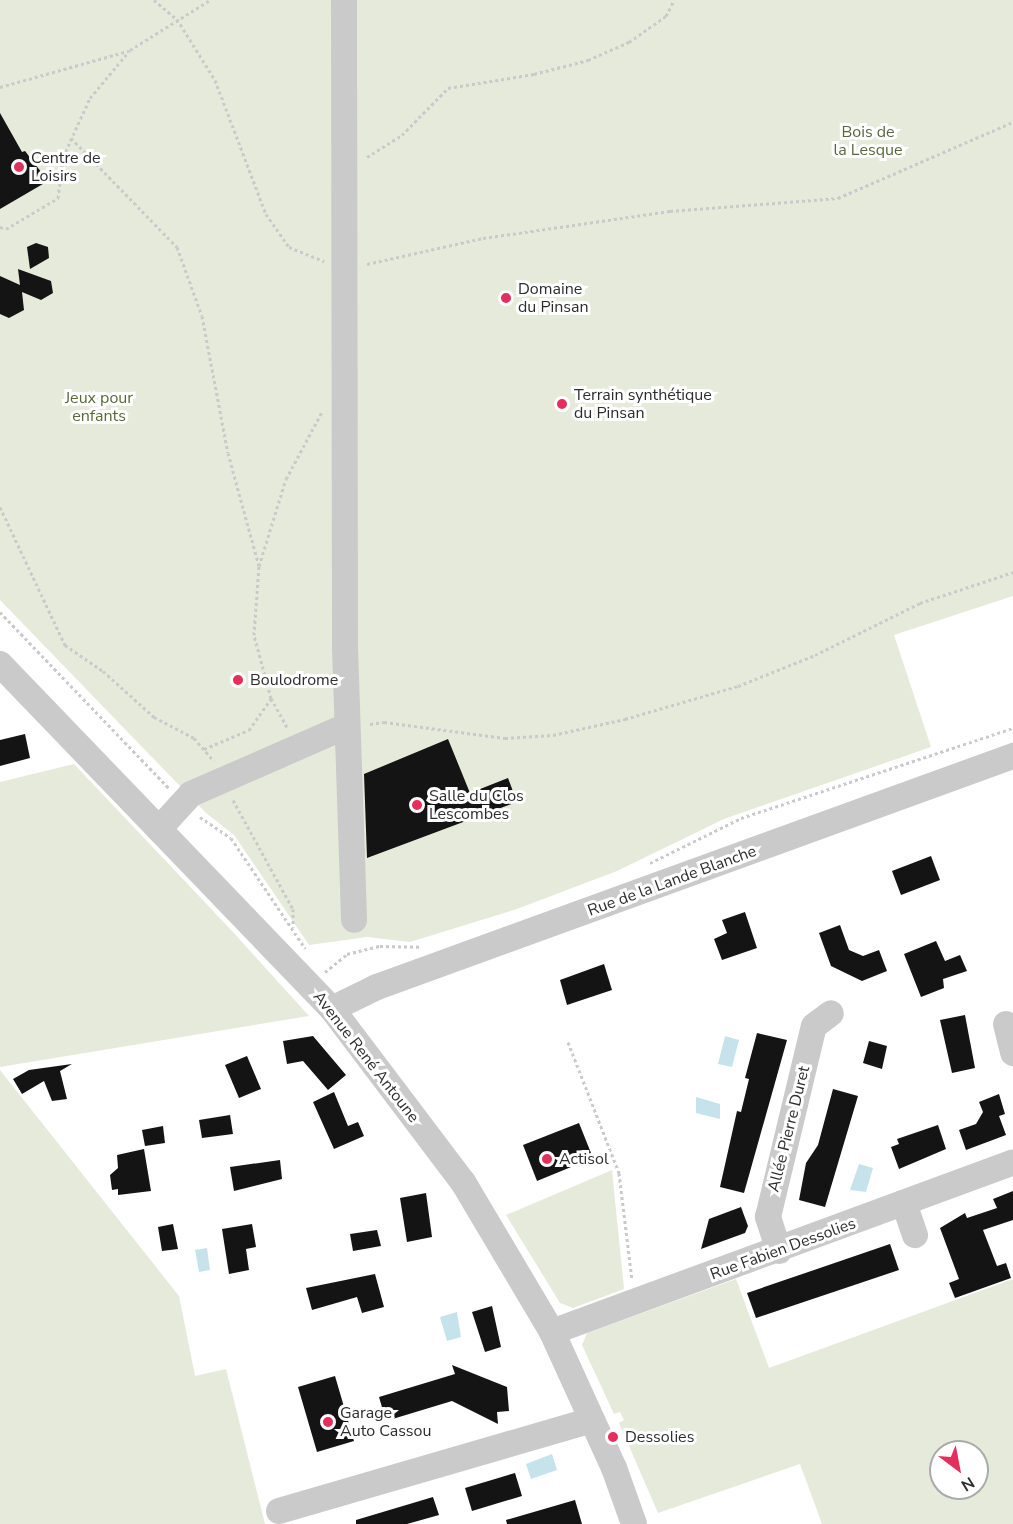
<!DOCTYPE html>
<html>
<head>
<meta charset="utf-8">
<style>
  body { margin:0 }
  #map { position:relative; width:1013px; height:1524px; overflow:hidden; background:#fff; font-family:"Nunito Sans",sans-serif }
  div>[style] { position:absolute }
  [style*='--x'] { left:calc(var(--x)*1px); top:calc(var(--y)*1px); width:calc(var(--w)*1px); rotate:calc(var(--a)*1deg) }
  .green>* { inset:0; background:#e6eada }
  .water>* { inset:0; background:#c6e3eb }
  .building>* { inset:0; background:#141414 }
  .path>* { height:3px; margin-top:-1.5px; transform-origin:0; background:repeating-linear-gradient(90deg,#cacaca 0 3px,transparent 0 6px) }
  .minor>* { height:26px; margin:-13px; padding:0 13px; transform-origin:13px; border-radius:13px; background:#cacaca }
  .dots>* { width:16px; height:16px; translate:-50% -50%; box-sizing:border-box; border:3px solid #fff; border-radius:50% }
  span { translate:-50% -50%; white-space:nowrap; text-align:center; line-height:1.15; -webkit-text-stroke:6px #fff; paint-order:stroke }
  .park-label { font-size:16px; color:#57683a }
  .poi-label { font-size:16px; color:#2d2d2d }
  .left { translate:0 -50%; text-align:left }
  .street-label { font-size:16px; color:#2d2d2d }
  .north { position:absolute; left:929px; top:1440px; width:60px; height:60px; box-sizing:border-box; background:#fff; border:2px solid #ababab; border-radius:50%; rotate:148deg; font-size:16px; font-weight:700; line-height:24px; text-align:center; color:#2d2d2d }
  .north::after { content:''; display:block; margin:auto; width:21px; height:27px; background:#e42e5b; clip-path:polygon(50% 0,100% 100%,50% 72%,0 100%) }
</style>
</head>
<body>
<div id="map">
  <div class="green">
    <i style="clip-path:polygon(0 0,1013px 0,1013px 596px,894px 635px,931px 747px,724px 819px,617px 871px,517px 909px,410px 942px,367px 937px,309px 945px,234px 835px,206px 813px,0 600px)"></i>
    <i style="clip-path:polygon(74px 764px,233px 932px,309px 1016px,0 1067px,0 782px)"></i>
    <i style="clip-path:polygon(0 1070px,179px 1296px,195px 1376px,226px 1369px,265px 1524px,0 1524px)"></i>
    <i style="clip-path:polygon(612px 1170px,624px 1289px,573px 1308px,560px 1303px,506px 1215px)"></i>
    <i style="clip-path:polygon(evenodd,736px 1279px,769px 1368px,1013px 1279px,1013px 1524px,822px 1524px,800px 1464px,658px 1513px,619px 1423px,624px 1420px,620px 1412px,614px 1414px,582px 1345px,587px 1333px,736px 1279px,941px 1452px,977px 1452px,977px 1488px,941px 1488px,941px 1452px)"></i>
  </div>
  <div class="water">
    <i style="clip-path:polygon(725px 1036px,739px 1040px,732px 1067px,718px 1064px)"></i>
    <i style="clip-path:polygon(696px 1097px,720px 1104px,720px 1119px,696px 1113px)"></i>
    <i style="clip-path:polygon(859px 1164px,873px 1168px,866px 1192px,850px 1190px)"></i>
    <i style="clip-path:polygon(207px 1248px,210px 1270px,199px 1272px,195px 1250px)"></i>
    <i style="clip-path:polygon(457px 1312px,461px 1337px,447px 1341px,440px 1317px)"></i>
    <i style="clip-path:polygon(552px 1454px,557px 1470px,531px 1479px,526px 1464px)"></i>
  </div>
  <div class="building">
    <i style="clip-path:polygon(0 113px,22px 152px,25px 151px,48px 181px,0 209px)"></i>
    <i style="clip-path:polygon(36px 243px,48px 247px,49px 258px,30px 269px,27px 247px)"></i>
    <i style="clip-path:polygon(18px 269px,51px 281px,53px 293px,41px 300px,22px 292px,24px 310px,9px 318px,0 314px,0 276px,20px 285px)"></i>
    <i style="clip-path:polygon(25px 734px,30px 758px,0 766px,0 740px)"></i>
    <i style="clip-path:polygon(448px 739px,470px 793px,508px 778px,517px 802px,367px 858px,364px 774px)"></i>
    <i style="clip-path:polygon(931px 856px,940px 880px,901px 895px,892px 871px)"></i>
    <i style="clip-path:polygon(745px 912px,757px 948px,722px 960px,714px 939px,727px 933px,722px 920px)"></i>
    <i style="clip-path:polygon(840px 925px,849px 950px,863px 956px,879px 950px,887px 971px,862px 981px,831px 966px,819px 933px)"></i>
    <i style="clip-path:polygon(936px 941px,945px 961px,960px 955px,967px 971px,943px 979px,944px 988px,921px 997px,904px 954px)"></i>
    <i style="clip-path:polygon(604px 964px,612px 990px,567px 1005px,560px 980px)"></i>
    <i style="clip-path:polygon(965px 1015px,975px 1068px,952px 1073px,940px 1020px)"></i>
    <i style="clip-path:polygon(757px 1033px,787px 1040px,744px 1193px,720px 1187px,737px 1111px,741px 1112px,749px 1079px,745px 1078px)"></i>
    <i style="clip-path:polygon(313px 1036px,346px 1075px,328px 1090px,303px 1061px,287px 1064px,283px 1041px)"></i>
    <i style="clip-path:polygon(869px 1041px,887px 1046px,882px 1069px,863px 1063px)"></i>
    <i style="clip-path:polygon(247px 1056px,261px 1089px,239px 1098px,225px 1065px)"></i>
    <i style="clip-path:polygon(72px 1064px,60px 1071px,67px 1099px,52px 1101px,44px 1081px,22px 1094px,13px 1079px,29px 1070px)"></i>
    <i style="clip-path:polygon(833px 1089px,858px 1096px,825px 1207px,799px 1200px,806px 1163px,818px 1145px)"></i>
    <i style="clip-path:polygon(334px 1092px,348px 1126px,358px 1122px,364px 1136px,334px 1149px,313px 1102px)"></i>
    <i style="clip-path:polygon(999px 1094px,1005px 1114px,999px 1116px,1006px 1135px,966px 1150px,959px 1130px,976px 1124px,983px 1112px,979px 1102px)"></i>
    <i style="clip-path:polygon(230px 1115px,233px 1134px,202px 1138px,199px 1120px)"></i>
    <i style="clip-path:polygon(579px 1123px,593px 1158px,537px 1181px,523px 1145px)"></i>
    <i style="clip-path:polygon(938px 1125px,946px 1149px,899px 1169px,891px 1147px,899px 1144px,897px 1139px)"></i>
    <i style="clip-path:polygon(163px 1126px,165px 1143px,145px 1146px,142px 1130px)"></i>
    <i style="clip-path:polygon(144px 1149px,151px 1191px,118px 1195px,118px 1189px,112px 1190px,110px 1175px,118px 1168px,117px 1155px)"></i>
    <i style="clip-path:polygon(280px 1160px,282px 1179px,234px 1191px,230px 1167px)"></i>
    <i style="clip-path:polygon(1013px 1191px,1013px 1220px,983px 1230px,997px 1266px,1006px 1263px,1011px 1278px,955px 1298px,949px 1283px,959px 1279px,940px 1228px,965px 1213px,967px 1218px,997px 1208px,993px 1199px)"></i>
    <i style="clip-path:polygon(426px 1193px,432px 1237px,407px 1242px,400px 1198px)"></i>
    <i style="clip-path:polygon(741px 1207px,748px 1226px,745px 1233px,701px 1249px,709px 1219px)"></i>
    <i style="clip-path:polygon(173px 1224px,178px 1249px,162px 1251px,158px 1227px)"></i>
    <i style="clip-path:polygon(252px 1224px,256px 1247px,246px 1249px,249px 1270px,229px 1274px,222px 1229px)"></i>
    <i style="clip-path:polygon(377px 1230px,381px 1246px,353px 1251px,350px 1234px)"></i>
    <i style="clip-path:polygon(890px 1244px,899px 1270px,756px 1318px,747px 1293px)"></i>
    <i style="clip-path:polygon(375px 1274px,384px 1307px,362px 1313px,357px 1297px,312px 1310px,306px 1288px)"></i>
    <i style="clip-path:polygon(492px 1306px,501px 1347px,485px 1352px,472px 1312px)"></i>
    <i style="clip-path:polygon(452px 1365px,507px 1387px,509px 1411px,497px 1412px,498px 1424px,452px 1401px,386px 1421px,379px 1397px,455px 1374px)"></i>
    <i style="clip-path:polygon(335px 1376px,354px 1441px,317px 1452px,298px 1387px)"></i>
    <i style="clip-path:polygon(515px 1473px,522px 1496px,472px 1511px,465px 1488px)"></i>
    <i style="clip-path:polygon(433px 1497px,439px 1515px,407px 1524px,356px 1524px,356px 1520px)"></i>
    <i style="clip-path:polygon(575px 1500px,582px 1524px,507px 1524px,506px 1520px)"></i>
  </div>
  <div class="path">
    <i style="--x:154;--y:0;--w:30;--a:40"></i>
    <i style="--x:177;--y:19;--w:72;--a:58.1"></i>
    <i style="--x:215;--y:80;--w:143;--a:69.2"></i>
    <i style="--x:266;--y:214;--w:40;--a:55.1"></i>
    <i style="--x:289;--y:247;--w:38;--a:22"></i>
    <i style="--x:0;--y:87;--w:133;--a:-15.7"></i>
    <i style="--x:71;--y:138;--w:152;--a:45.8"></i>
    <i style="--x:177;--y:247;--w:73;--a:70.1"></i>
    <i style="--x:202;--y:316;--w:139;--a:79.3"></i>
    <i style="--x:228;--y:453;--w:117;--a:74.7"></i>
    <i style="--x:367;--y:157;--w:41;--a:-32.2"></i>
    <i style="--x:402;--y:135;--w:66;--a:-45.6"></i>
    <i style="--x:448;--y:88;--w:87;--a:-9.2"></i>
    <i style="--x:534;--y:74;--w:56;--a:-14.5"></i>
    <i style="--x:588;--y:60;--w:45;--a:-23.7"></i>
    <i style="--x:629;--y:42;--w:45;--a:-35.1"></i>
    <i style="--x:666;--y:16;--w:18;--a:-63"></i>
    <i style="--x:0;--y:227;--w:6;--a:18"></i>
    <i style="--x:6;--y:229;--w:61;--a:-30.8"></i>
    <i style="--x:58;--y:198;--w:41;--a:-83"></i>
    <i style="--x:63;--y:157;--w:65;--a:-65.4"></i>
    <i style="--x:90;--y:98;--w:62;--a:-50.2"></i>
    <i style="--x:130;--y:50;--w:94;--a:-32"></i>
    <i style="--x:367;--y:264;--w:119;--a:-12.6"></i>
    <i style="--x:483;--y:238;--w:189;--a:-8.2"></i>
    <i style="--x:670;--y:211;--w:169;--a:-4.4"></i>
    <i style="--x:838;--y:198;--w:191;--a:-23.5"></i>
    <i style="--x:0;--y:507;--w:153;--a:64.8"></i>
    <i style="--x:65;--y:645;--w:46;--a:34.4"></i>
    <i style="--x:103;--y:671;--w:69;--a:42"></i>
    <i style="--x:154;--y:717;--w:45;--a:27.7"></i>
    <i style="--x:194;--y:738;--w:30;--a:49"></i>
    <i style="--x:0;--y:612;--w:244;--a:46.2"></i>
    <i style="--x:370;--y:724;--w:14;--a:-8"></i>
    <i style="--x:384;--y:722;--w:122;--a:7.5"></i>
    <i style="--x:505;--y:738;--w:48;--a:-3.6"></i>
    <i style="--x:553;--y:735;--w:74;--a:-12.5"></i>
    <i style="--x:625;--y:719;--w:118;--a:-16.3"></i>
    <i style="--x:738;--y:686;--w:83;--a:-21.9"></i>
    <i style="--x:815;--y:655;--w:117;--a:-26.3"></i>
    <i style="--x:920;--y:603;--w:98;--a:-18.4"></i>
    <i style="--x:287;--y:727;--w:33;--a:-119"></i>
    <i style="--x:271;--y:698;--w:65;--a:-105.1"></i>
    <i style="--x:254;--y:635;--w:69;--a:-85.9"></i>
    <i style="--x:259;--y:566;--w:91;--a:-72.8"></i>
    <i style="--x:286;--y:479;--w:76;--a:-61.8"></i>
    <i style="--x:204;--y:749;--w:49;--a:-22.9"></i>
    <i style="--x:249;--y:730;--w:39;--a:-55"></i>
    <i style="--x:233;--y:800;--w:124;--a:61.2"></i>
    <i style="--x:293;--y:909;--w:18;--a:90"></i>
    <i style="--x:200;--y:817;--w:37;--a:34"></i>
    <i style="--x:231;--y:838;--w:133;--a:56.1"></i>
    <i style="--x:650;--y:863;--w:102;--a:-26.3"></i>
    <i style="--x:741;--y:818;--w:287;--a:-18.3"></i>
    <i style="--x:325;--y:972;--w:28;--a:-39"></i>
    <i style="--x:347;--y:954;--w:34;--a:-14"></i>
    <i style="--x:380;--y:946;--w:39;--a:1"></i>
    <i style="--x:568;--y:1042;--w:141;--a:68.7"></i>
    <i style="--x:619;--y:1173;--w:108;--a:83.1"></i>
  </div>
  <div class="minor">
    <i style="--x:344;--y:0;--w:647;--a:89.91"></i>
    <i style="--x:345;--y:647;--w:273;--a:88.1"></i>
    <i style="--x:0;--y:664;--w:479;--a:46.1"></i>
    <i style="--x:332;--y:1009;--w:217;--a:52.9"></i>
    <i style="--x:463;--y:1182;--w:174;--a:59.3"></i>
    <i style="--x:552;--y:1332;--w:149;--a:65.5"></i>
    <i style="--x:614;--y:1468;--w:59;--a:70.3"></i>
    <i style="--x:159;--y:829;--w:47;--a:-47.6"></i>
    <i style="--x:191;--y:794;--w:170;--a:-23.6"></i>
    <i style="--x:332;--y:1009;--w:50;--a:-26.1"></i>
    <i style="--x:377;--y:987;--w:677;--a:-19.96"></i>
    <i style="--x:1006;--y:1024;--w:30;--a:76"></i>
    <i style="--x:904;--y:1203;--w:34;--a:71"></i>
    <i style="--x:779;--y:1251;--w:36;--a:-108"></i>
    <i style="--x:768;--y:1217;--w:196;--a:-76.5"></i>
    <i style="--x:814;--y:1026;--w:21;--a:-37"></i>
    <i style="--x:552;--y:1332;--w:491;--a:-20.2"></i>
    <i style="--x:279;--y:1511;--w:326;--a:-16.2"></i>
  </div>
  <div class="dots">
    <i style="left:19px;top:167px;background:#e42e5b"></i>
    <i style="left:506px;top:298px;background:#e42e5b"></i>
    <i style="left:562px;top:404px;background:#e42e5b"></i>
    <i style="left:238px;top:680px;background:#e42e5b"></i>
    <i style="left:417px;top:805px;background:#e42e5b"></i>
    <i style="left:547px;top:1159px;background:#e42e5b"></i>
    <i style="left:328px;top:1422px;background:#e42e5b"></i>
    <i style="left:613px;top:1437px;background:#e42e5b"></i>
  </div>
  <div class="park-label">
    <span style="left:868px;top:141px">Bois de<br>la Lesque</span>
    <span style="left:99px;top:407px">Jeux pour<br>enfants</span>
  </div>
  <div class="poi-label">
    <span class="left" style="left:31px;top:167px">Centre de<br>Loisirs</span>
    <span class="left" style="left:518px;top:298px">Domaine<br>du Pinsan</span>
    <span class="left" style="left:574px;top:404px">Terrain synthétique<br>du Pinsan</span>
    <span class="left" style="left:250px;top:680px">Boulodrome</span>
    <span class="left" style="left:429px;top:805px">Salle du Clos<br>Lescombes</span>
    <span class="left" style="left:559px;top:1159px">Actisol</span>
    <span class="left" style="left:340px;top:1422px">Garage<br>Auto Cassou</span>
    <span class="left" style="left:625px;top:1437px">Dessolies</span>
  </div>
  <div class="street-label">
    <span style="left:672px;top:881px;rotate:-20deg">Rue de la Lande Blanche</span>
    <span style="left:366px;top:1057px;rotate:52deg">Avenue René Antoune</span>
    <span style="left:789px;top:1129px;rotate:-76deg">Allée Pierre Duret</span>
    <span style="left:783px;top:1249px;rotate:-20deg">Rue Fabien Dessolies</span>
  </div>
  <div class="north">N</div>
</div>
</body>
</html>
